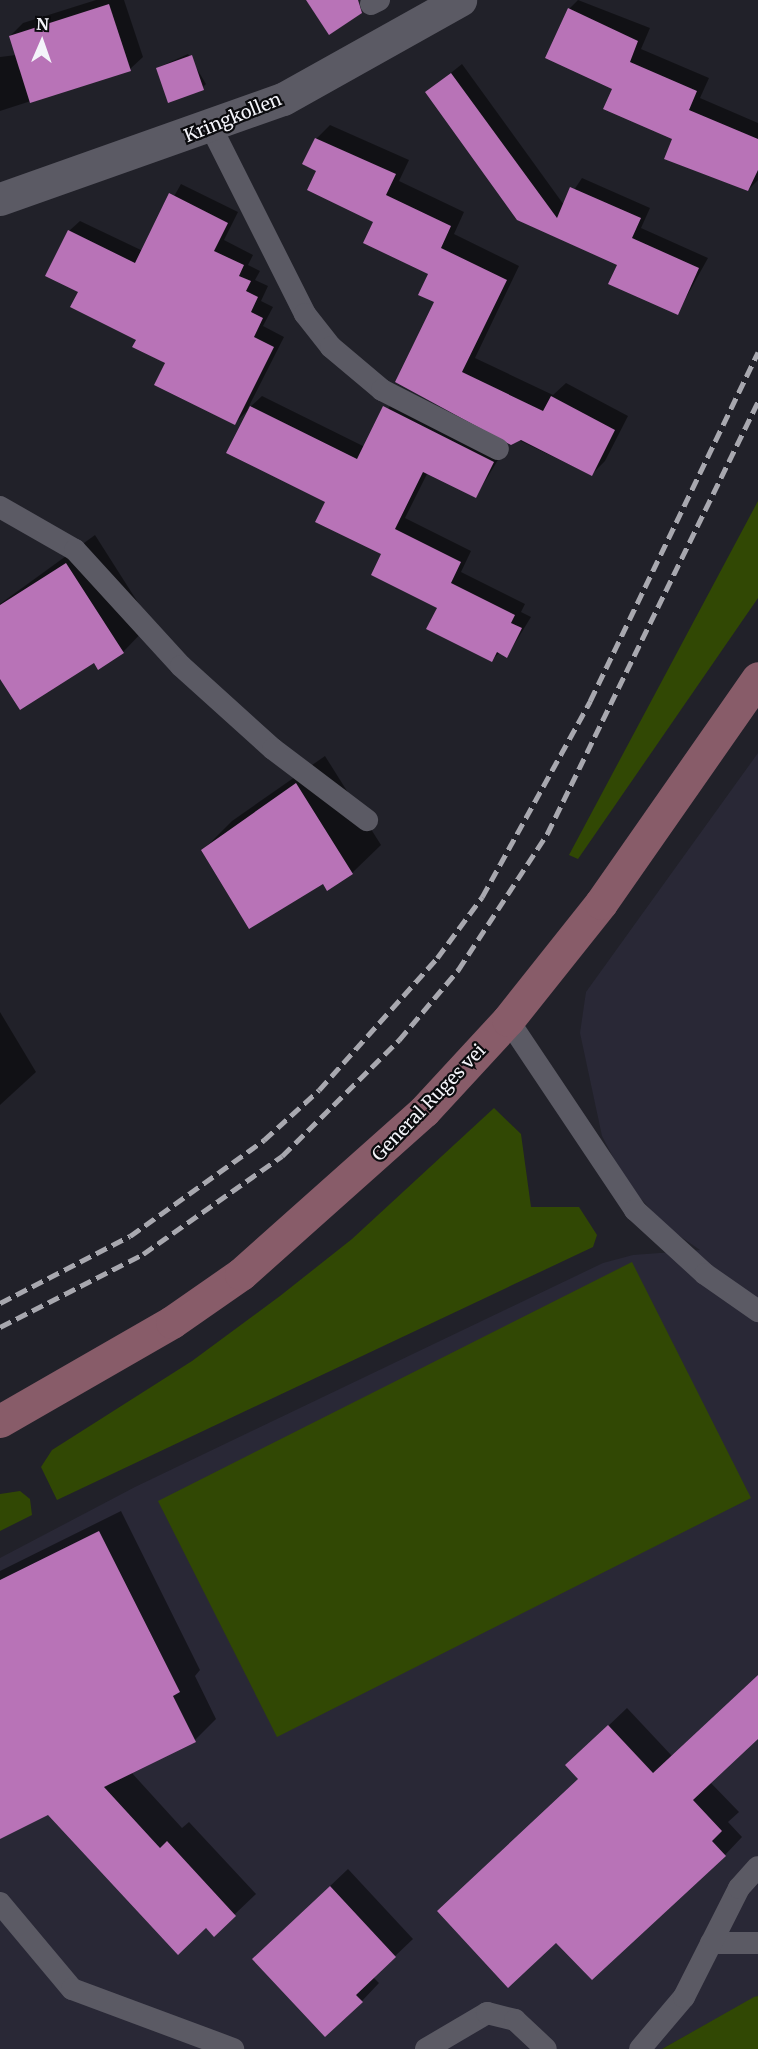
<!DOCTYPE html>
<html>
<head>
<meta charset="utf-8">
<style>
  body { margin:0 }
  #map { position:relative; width:758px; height:2049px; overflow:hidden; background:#212129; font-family:Merriweather,serif }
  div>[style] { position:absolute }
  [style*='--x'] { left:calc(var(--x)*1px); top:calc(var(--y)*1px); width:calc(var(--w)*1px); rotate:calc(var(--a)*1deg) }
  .built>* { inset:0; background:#292836 }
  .green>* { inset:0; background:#314804 }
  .shadow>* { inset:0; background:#0007 }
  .building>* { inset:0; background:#b873b7 }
  .service>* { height:22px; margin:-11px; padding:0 11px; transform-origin:11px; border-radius:11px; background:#5b5a64 }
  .minor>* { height:33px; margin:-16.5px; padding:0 16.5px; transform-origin:16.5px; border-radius:16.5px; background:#5b5a64 }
  .secondary>* { height:33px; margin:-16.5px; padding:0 16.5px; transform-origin:16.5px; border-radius:16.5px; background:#885c69 }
  .rail>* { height:4.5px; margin-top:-2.25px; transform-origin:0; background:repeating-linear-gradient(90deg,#a8a8af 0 12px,transparent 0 18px) }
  span { translate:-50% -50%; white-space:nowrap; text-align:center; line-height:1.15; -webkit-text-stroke:4.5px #0b0b0e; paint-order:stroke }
  .street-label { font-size:18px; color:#f4f4fa }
  .north { position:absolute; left:12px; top:12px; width:60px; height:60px; -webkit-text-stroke:4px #0b0b0e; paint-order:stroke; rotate:2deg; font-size:16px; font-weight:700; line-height:24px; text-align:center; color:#f4f4fa }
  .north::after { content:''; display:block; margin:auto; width:21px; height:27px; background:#f4f4fa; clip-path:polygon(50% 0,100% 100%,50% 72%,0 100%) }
</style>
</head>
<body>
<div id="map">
  <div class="built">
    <i style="clip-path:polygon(758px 753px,758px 1996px,662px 2049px,0 2049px,0 1558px,135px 1487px,603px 1263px,633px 1255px,700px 1250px,668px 1228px,627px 1184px,602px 1136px,580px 1033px,586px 992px)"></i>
  </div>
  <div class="green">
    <i style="clip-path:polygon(758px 501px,758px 598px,578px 859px,569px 855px)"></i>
    <i style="clip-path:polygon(494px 1108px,521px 1134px,531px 1207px,579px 1207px,597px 1235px,593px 1247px,57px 1500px,41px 1467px,52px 1450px,192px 1361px,280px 1296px,352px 1239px)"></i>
    <i style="clip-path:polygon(632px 1262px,751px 1498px,277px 1737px,158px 1501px)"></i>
    <i style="clip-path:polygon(20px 1491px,30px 1499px,32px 1515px,0 1531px,0 1494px)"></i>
    <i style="clip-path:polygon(758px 1996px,758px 2049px,662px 2049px,754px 1997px)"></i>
  </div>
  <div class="shadow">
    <i style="clip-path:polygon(96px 0,124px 0,143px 57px,130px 69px,0 111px,0 57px,16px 55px,10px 36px,23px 23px)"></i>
    <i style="clip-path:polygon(578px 0,650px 28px,641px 49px,709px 78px,700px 98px,758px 123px,758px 180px,748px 190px,614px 88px,569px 9px)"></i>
    <i style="clip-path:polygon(188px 54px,206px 84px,200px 90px,157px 68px)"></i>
    <i style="clip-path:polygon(462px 64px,564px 205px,582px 178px,650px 208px,641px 228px,708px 258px,677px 314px,619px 264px,518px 219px,427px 92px)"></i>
    <i style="clip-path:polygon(330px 125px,409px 160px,399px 181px,464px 212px,454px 234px,519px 266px,475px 358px,553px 395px,566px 383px,628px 416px,605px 461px,591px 475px,397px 381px,435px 301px,430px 273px,318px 170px,316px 139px)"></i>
    <i style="clip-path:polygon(181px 184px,238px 212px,224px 240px,253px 255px,248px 265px,260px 271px,255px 280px,268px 286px,261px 301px,273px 307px,263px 326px,284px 337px,247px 410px,262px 396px,365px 447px,396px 396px,504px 450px,476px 496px,428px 472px,405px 518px,471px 551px,461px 572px,525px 604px,521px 612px,531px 617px,507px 656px,500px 652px,492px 660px,383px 554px,249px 409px,235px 423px,80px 292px,69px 231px,80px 221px,143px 251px)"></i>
    <i style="clip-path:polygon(95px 535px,151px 623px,123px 652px,0 676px,0 604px)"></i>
    <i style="clip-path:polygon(325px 756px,381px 845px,352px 873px,324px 882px,203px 850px,232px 821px)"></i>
    <i style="clip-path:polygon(0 1012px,36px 1072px,0 1105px)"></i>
    <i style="clip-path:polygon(121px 1511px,200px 1670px,195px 1676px,216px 1719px,195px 1740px,131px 1772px,182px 1828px,189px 1822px,256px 1894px,214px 1934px,48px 1813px,0 1837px,0 1571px)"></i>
    <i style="clip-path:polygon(758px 1675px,758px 1737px,710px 1782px,739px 1812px,728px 1822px,742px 1837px,725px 1855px,580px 1779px,585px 1748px,627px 1708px,672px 1756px)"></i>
    <i style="clip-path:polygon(348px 1869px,413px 1939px,373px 1977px,379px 1983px,362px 2001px,272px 1941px)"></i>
  </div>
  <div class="building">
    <i style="clip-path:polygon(306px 0,358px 0,362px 13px,329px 35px)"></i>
    <i style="clip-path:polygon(109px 4px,131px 71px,30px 103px,9px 36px)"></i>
    <i style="clip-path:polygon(568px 8px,638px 41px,630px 62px,697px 91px,689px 110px,758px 139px,758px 170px,748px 191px,664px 159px,672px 139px,603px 109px,612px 89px,545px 58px)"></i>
    <i style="clip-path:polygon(192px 55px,204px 90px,168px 103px,156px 68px)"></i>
    <i style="clip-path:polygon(451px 73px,557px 218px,570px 187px,641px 218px,632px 238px,699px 268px,678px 315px,608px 284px,617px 265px,517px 220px,425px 92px)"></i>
    <i style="clip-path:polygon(315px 138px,396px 174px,386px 195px,451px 226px,441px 248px,507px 280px,462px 372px,543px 411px,551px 396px,615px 430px,592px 476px,521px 440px,511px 445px,395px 382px,434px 302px,418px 295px,428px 274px,363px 243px,373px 222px,307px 190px,316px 171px,302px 164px)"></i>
    <i style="clip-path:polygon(169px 193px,228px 223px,214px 251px,244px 265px,239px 276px,251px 281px,246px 291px,258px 297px,251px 312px,263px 318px,254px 337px,274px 347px,235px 425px,154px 385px,165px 363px,132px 347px,136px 340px,70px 307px,78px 292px,45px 276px,68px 230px,135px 263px)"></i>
    <i style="clip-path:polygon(250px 406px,357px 459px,383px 406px,494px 462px,476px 498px,423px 472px,395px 529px,461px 562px,451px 583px,515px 615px,511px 623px,522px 628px,507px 658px,497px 652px,492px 662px,426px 629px,437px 608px,371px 575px,381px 554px,315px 522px,325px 502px,226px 453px)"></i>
    <i style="clip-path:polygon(66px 563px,124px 653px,98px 670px,94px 663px,20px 710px,0 679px,0 605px)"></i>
    <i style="clip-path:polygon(296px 783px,353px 874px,327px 891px,323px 884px,249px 929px,201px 850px)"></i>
    <i style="clip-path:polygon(99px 1531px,180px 1692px,173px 1696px,196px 1742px,104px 1787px,160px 1848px,167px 1841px,236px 1916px,214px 1937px,206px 1928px,178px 1955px,48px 1815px,0 1839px,0 1580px)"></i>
    <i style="clip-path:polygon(758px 1675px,758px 1739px,693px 1800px,722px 1831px,712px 1841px,726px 1856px,592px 1980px,556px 1943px,508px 1988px,437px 1911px,578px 1779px,565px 1765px,608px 1725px,653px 1773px)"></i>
    <i style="clip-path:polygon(330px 1886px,396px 1957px,356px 1995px,363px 2002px,325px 2037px,252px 1959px)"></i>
  </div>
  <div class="service">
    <i style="--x:371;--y:4;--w:9;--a:-27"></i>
    <i style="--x:211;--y:127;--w:209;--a:63.3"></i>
    <i style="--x:305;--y:314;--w:42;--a:51.8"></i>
    <i style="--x:331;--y:347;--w:67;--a:40.1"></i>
    <i style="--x:382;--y:390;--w:130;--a:27"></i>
    <i style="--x:0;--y:507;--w:86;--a:29.8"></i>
    <i style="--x:75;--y:550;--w:157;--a:47.6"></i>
    <i style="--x:181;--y:666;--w:124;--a:42.1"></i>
    <i style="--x:273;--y:749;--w:118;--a:37.1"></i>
    <i style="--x:508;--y:1020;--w:229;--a:56.2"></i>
    <i style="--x:635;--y:1210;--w:95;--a:42.4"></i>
    <i style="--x:705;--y:1274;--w:65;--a:34.9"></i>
    <i style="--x:0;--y:1903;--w:112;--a:50.1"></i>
    <i style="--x:72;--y:1989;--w:172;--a:20.4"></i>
    <i style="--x:711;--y:1943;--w:47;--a:0"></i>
    <i style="--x:426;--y:2049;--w:71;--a:-30.5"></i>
    <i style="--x:487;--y:2013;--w:29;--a:14"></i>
    <i style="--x:515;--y:2020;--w:42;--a:43.1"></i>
    <i style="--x:640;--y:2049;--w:68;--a:-49.8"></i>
    <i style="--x:684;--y:1997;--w:122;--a:-63.2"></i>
    <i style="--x:739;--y:1888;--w:28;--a:-48"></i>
  </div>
  <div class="minor">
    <i style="--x:0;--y:199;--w:300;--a:-19.5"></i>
    <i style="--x:283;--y:99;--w:203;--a:-29.2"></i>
  </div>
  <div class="secondary">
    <i style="--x:0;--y:1421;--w:198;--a:-29.9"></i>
    <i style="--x:172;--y:1322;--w:84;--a:-34.8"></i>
    <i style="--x:241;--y:1274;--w:245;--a:-41.7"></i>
    <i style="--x:424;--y:1111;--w:124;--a:-47.3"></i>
    <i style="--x:508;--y:1020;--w:149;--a:-51.5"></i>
    <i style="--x:601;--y:903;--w:274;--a:-55.1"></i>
  </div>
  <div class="rail">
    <i style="--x:0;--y:1303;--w:146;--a:-27.3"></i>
    <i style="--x:130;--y:1236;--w:165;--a:-35.6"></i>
    <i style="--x:264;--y:1140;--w:74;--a:-42.3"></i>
    <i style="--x:319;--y:1090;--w:177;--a:-48.2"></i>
    <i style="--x:437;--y:958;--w:76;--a:-53.6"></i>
    <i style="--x:482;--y:897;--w:224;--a:-61.1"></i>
    <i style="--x:590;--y:701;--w:387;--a:-64.3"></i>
    <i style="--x:0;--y:1327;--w:161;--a:-27"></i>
    <i style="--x:143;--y:1254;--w:170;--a:-35.2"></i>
    <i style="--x:282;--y:1156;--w:165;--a:-44.8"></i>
    <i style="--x:399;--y:1040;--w:92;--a:-49.9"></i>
    <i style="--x:458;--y:970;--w:163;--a:-56.8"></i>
    <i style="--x:547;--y:834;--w:481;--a:-64"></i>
  </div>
  <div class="street-label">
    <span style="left:233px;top:118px;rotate:-22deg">Kringkollen</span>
    <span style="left:429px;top:1103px;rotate:-46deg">General Ruges vei</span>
  </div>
  <div class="north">N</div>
</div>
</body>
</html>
